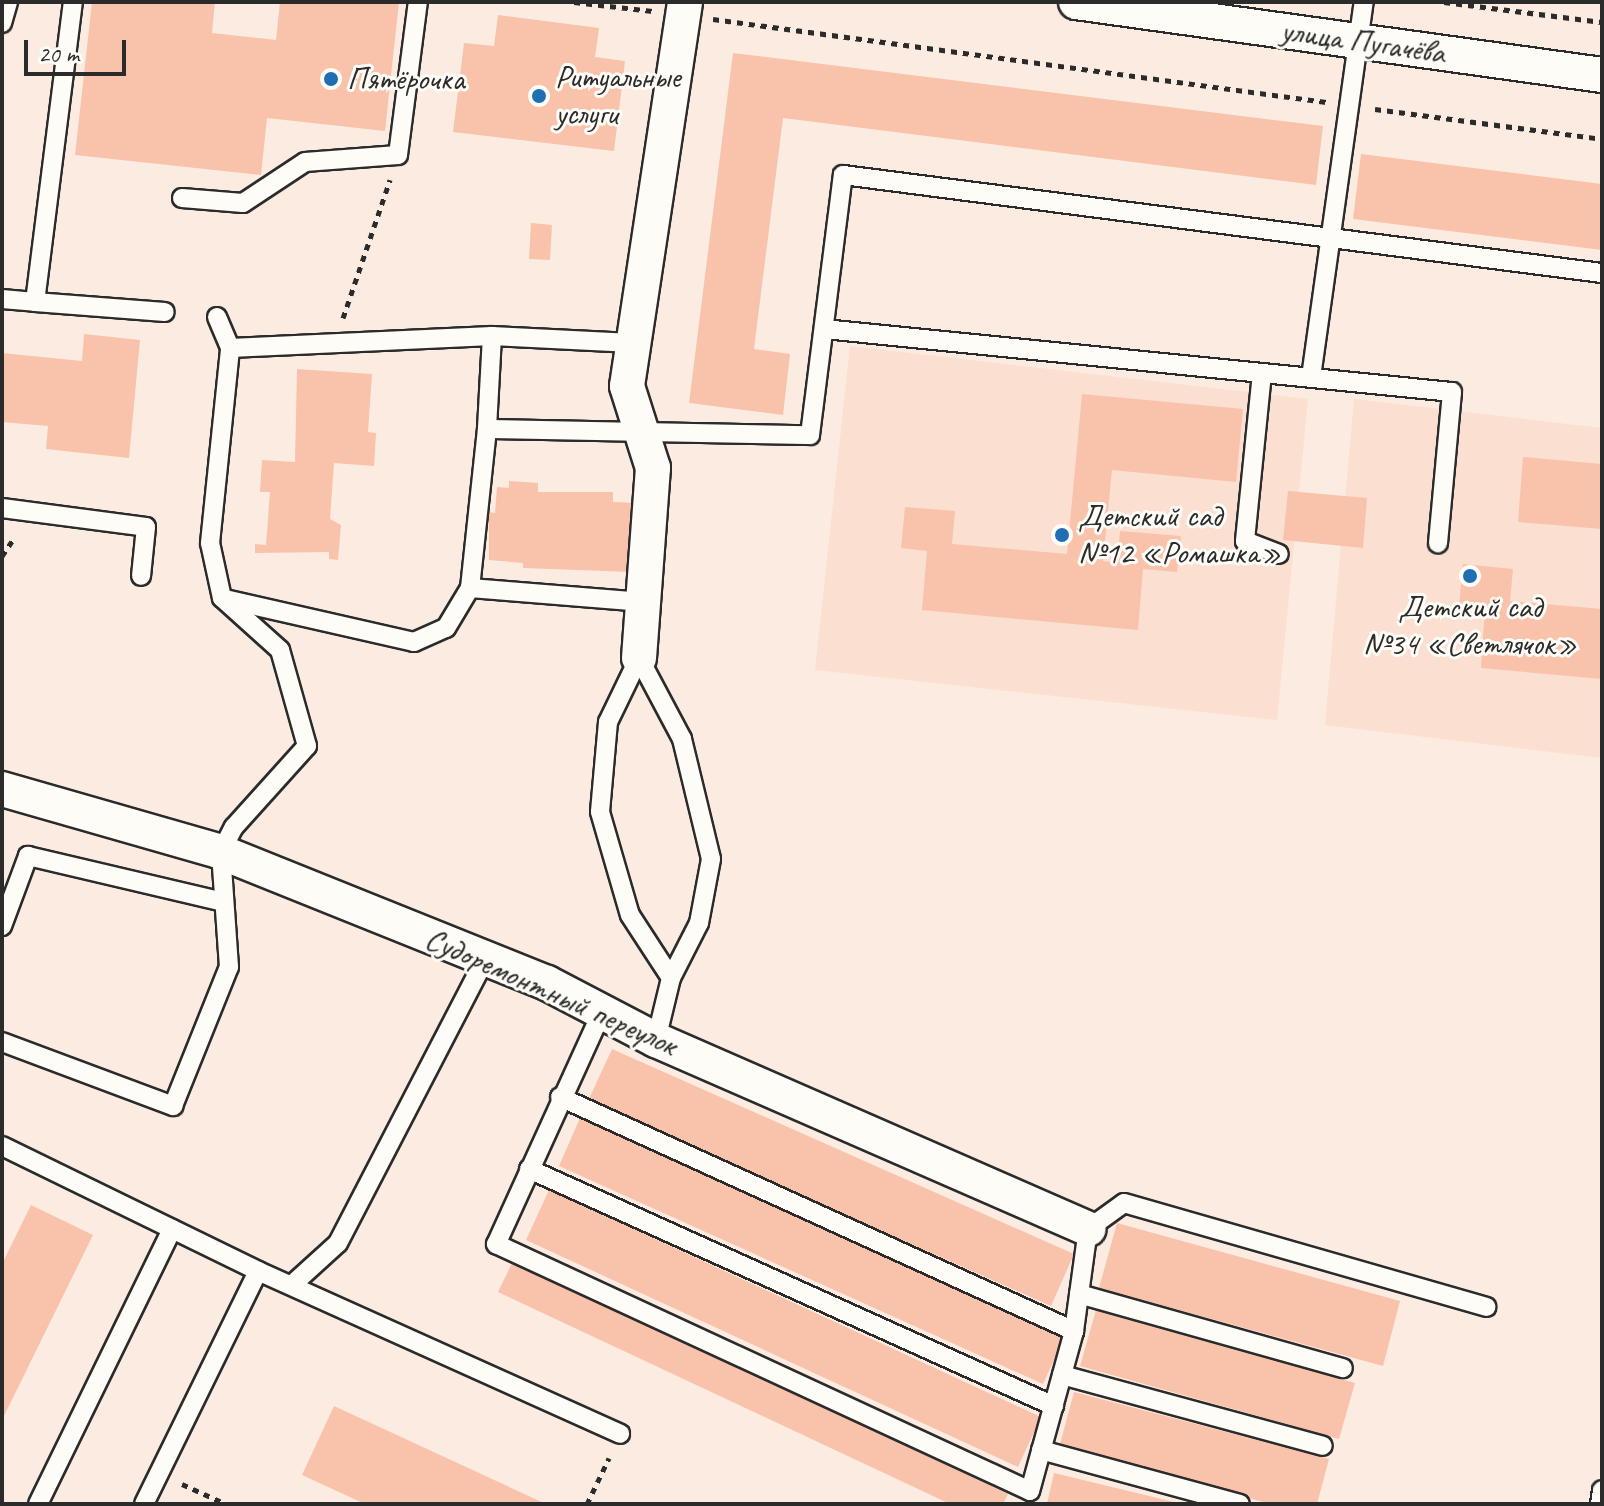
<!DOCTYPE html>
<html>
<head>
<meta charset="utf-8">
<style>
  body { margin:0 }
  #map { position:relative; width:1604px; height:1506px; overflow:hidden; background:#fcebe0; font-family:Caveat,sans-serif }
  div>[style] { position:absolute }
  [style*='--x'] { left:calc(var(--x)*1px); top:calc(var(--y)*1px); width:calc(var(--w)*1px); rotate:calc(var(--a)*1deg) }
  .built>* { inset:0; background:#fbdfd0 }
  .building>* { inset:0; background:#f9c2ab }
  .path>* { height:5px; margin-top:-2.5px; transform-origin:0; background:repeating-linear-gradient(90deg,#2b2b2b 0 6px,transparent 0 12px) }
  .roads { filter:drop-shadow(2px 0 #2b2b2b) drop-shadow(-2px 0 #2b2b2b) drop-shadow(0 2px #2b2b2b) drop-shadow(0 -2px #2b2b2b) }
  .service>* { height:18px; margin:-9px; padding:0 9px; transform-origin:9px; border-radius:9px; background:#fdfcf7 }
  .minor>* { height:34px; margin:-17px; padding:0 17px; transform-origin:17px; border-radius:17px; background:#fdfcf7 }
  .dots>* { width:22px; height:22px; translate:-50% -50%; box-sizing:border-box; border:4px solid #fdfcf7; border-radius:50% }
  span { translate:-50% -50%; white-space:nowrap; text-align:center; line-height:1.15; -webkit-text-stroke:6px #fdfcf7; paint-order:stroke }
  .street-label { font-size:32px; color:#2b2b2b }
  .poi-label { font-size:32px; color:#2b2b2b }
  .left { translate:0 -50%; text-align:left }
  .frame { position:absolute; inset:0; border:4px solid #2b2b2b; pointer-events:none }
  .scale { position:absolute; left:24px; top:40px; width:102px; height:36px; box-sizing:border-box; border:4px solid #2b2b2b; border-top:0; padding-left:10px; font-size:24px; line-height:28px; white-space:nowrap; color:#2b2b2b; -webkit-text-stroke:6px #fdfcf7; paint-order:stroke }
</style>
</head>
<body>
<div id="map">
  <div class="built">
    <i style="clip-path:polygon(850px 346px,1308px 399px,1277px 720px,815px 670px)"></i>
    <i style="clip-path:polygon(1354px 399px,1602px 428px,1602px 758px,1325px 725px)"></i>
  </div>
  <div class="building">
    <i style="clip-path:polygon(92px 2px,215px 2px,212px 33px,276px 40px,280px 2px,399px 2px,385px 131px,267px 118px,261px 175px,75px 155px)"></i>
    <i style="clip-path:polygon(498px 15px,599px 28px,595px 57px,625px 61px,614px 151px,453px 132px,464px 43px,494px 46px)"></i>
    <i style="clip-path:polygon(733px 53px,1323px 126px,1316px 185px,783px 118px,754px 349px,790px 354px,783px 415px,689px 403px)"></i>
    <i style="clip-path:polygon(1361px 154px,1602px 184px,1602px 250px,1353px 219px)"></i>
    <i style="clip-path:polygon(531px 223px,552px 225px,550px 260px,529px 259px)"></i>
    <i style="clip-path:polygon(84px 334px,140px 340px,129px 458px,46px 449px,48px 426px,2px 422px,2px 353px,82px 361px)"></i>
    <i style="clip-path:polygon(297px 369px,372px 374px,368px 432px,376px 433px,374px 466px,334px 463px,330px 519px,341px 525px,338px 560px,329px 559px,329px 552px,255px 553px,255px 544px,266px 545px,270px 492px,260px 492px,262px 460px,295px 462px)"></i>
    <i style="clip-path:polygon(1082px 394px,1243px 409px,1236px 482px,1112px 470px,1103px 561px,1117px 563px,1120px 531px,1181px 536px,1177px 572px,1143px 569px,1138px 630px,922px 610px,927px 551px,901px 548px,905px 507px,955px 511px,952px 544px,1067px 554px)"></i>
    <i style="clip-path:polygon(1523px 457px,1602px 464px,1602px 529px,1518px 522px)"></i>
    <i style="clip-path:polygon(509px 481px,538px 483px,538px 492px,613px 492px,613px 502px,637px 503px,632px 572px,523px 568px,523px 563px,489px 560px,489px 512px,495px 513px,497px 487px,509px 488px)"></i>
    <i style="clip-path:polygon(1288px 491px,1367px 498px,1363px 548px,1283px 540px)"></i>
    <i style="clip-path:polygon(1463px 564px,1513px 569px,1510px 601px,1602px 609px,1602px 679px,1481px 668px,1485px 608px,1459px 606px)"></i>
    <i style="clip-path:polygon(612px 1049px,1074px 1254px,1051px 1306px,588px 1101px)"></i>
    <i style="clip-path:polygon(580px 1118px,1065px 1336px,1043px 1384px,559px 1166px)"></i>
    <i style="clip-path:polygon(549px 1190px,1041px 1417px,1018px 1467px,526px 1240px)"></i>
    <i style="clip-path:polygon(31px 1205px,93px 1235px,2px 1420px,2px 1264px)"></i>
    <i style="clip-path:polygon(1117px 1223px,1400px 1301px,1383px 1366px,1099px 1288px)"></i>
    <i style="clip-path:polygon(513px 1261px,1008px 1494px,1003px 1504px,950px 1504px,498px 1292px)"></i>
    <i style="clip-path:polygon(1096px 1310px,1355px 1383px,1339px 1439px,1080px 1366px)"></i>
    <i style="clip-path:polygon(1074px 1392px,1329px 1459px,1317px 1504px,1271px 1504px,1059px 1448px)"></i>
    <i style="clip-path:polygon(334px 1406px,546px 1504px,365px 1504px,302px 1475px)"></i>
    <i style="clip-path:polygon(1054px 1473px,1178px 1503px,1178px 1504px,1047px 1504px)"></i>
  </div>
  <div class="path">
    <i style="--x:574;--y:2;--w:79;--a:6.6"></i>
    <i style="--x:1444;--y:2;--w:159;--a:7.2"></i>
    <i style="--x:713;--y:19;--w:619;--a:7.71"></i>
    <i style="--x:1375;--y:109;--w:229;--a:7.5"></i>
    <i style="--x:343;--y:318;--w:146;--a:-71.2"></i>
    <i style="--x:2;--y:556;--w:23;--a:-56"></i>
    <i style="--x:182;--y:1484;--w:48;--a:24.4"></i>
    <i style="--x:587;--y:1504;--w:51;--a:-64.4"></i>
  </div>
  <div class="roads">
    <div class="service">
      <i style="--x:2;--y:23;--w:22;--a:-74"></i>
      <i style="--x:182;--y:198;--w:61;--a:4.7"></i>
      <i style="--x:243;--y:203;--w:74;--a:-33.5"></i>
      <i style="--x:305;--y:162;--w:93;--a:-4.3"></i>
      <i style="--x:398;--y:155;--w:154;--a:-82.6"></i>
      <i style="--x:2;--y:299;--w:33;--a:5"></i>
      <i style="--x:35;--y:302;--w:302;--a:-82.8"></i>
      <i style="--x:35;--y:302;--w:130;--a:4.4"></i>
      <i style="--x:217;--y:317;--w:34;--a:67"></i>
      <i style="--x:824;--y:329;--w:631;--a:5.73"></i>
      <i style="--x:1452;--y:392;--w:152;--a:95.3"></i>
      <i style="--x:492;--y:336;--w:93;--a:93.1"></i>
      <i style="--x:487;--y:429;--w:323;--a:1.1"></i>
      <i style="--x:810;--y:435;--w:262;--a:-82.8"></i>
      <i style="--x:843;--y:175;--w:765;--a:7.36"></i>
      <i style="--x:1262;--y:373;--w:169;--a:95.8"></i>
      <i style="--x:1245;--y:541;--w:36;--a:21"></i>
      <i style="--x:1311;--y:377;--w:379;--a:-82"></i>
      <i style="--x:487;--y:429;--w:160;--a:96.1"></i>
      <i style="--x:470;--y:588;--w:174;--a:4.6"></i>
      <i style="--x:2;--y:508;--w:145;--a:7.5"></i>
      <i style="--x:146;--y:527;--w:49;--a:95.8"></i>
      <i style="--x:225;--y:599;--w:194;--a:12.8"></i>
      <i style="--x:414;--y:642;--w:35;--a:-24"></i>
      <i style="--x:446;--y:628;--w:47;--a:-59"></i>
      <i style="--x:639;--y:658;--w:92;--a:62"></i>
      <i style="--x:682;--y:739;--w:123;--a:76.4"></i>
      <i style="--x:711;--y:859;--w:65;--a:100.6"></i>
      <i style="--x:699;--y:923;--w:62;--a:117"></i>
      <i style="--x:671;--y:978;--w:64;--a:103.6"></i>
      <i style="--x:639;--y:658;--w:71;--a:115.8"></i>
      <i style="--x:608;--y:722;--w:90;--a:95.1"></i>
      <i style="--x:600;--y:812;--w:107;--a:73.8"></i>
      <i style="--x:630;--y:915;--w:75;--a:56.9"></i>
      <i style="--x:2;--y:926;--w:75;--a:-69.6"></i>
      <i style="--x:28;--y:856;--w:201;--a:13.2"></i>
      <i style="--x:601;--y:1014;--w:253;--a:114.5"></i>
      <i style="--x:496;--y:1244;--w:588;--a:24.82"></i>
      <i style="--x:1030;--y:1491;--w:166;--a:-74.6"></i>
      <i style="--x:1074;--y:1331;--w:103;--a:-82.2"></i>
      <i style="--x:1088;--y:1229;--w:44;--a:-35.8"></i>
      <i style="--x:1124;--y:1203;--w:377;--a:16"></i>
      <i style="--x:2;--y:1042;--w:183;--a:20.5"></i>
      <i style="--x:173;--y:1106;--w:150;--a:-68.1"></i>
      <i style="--x:229;--y:967;--w:115;--a:-94"></i>
      <i style="--x:221;--y:852;--w:28;--a:-63"></i>
      <i style="--x:234;--y:827;--w:109;--a:-48"></i>
      <i style="--x:307;--y:746;--w:100;--a:-105.7"></i>
      <i style="--x:280;--y:650;--w:78;--a:-138.1"></i>
      <i style="--x:222;--y:598;--w:56;--a:-102.3"></i>
      <i style="--x:210;--y:543;--w:196;--a:-84.1"></i>
      <i style="--x:230;--y:348;--w:262;--a:-2.6"></i>
      <i style="--x:492;--y:336;--w:140;--a:2.9"></i>
      <i style="--x:560;--y:1097;--w:565;--a:24.48"></i>
      <i style="--x:2;--y:1146;--w:285;--a:26"></i>
      <i style="--x:258;--y:1271;--w:397;--a:24.2"></i>
      <i style="--x:529;--y:1169;--w:576;--a:24.3"></i>
      <i style="--x:294;--y:1283;--w:59;--a:-42.3"></i>
      <i style="--x:338;--y:1243;--w:320;--a:-62.6"></i>
      <i style="--x:1079;--y:1294;--w:274;--a:15.7"></i>
      <i style="--x:1062;--y:1375;--w:270;--a:15.2"></i>
      <i style="--x:1041;--y:1450;--w:206;--a:15.2"></i>
      <i style="--x:38;--y:1504;--w:306;--a:-64"></i>
      <i style="--x:144;--y:1504;--w:259;--a:-63.9"></i>
      <i style="--x:1600;--y:1504;--w:14;--a:-82"></i>
    </div>
    <div class="minor">
      <i style="--x:1076;--y:2;--w:531;--a:7.9"></i>
      <i style="--x:639;--y:658;--w:191;--a:-85.8"></i>
      <i style="--x:653;--y:468;--w:86;--a:-107.6"></i>
      <i style="--x:627;--y:386;--w:388;--a:-81.4"></i>
      <i style="--x:2;--y:789;--w:228;--a:16"></i>
      <i style="--x:221;--y:852;--w:351;--a:21.9"></i>
      <i style="--x:547;--y:983;--w:123;--a:27.6"></i>
      <i style="--x:656;--y:1040;--w:472;--a:23.6"></i>
    </div>
  </div>
  <div class="dots">
    <i style="left:331px;top:79px;background:#1f6fb2"></i>
    <i style="left:539px;top:96px;background:#1f6fb2"></i>
    <i style="left:1062px;top:535px;background:#1f6fb2"></i>
    <i style="left:1470px;top:576px;background:#1f6fb2"></i>
  </div>
  <div class="street-label">
    <span style="left:1363px;top:42px;rotate:8deg">улица Пугачёва</span>
    <span style="left:551px;top:992px;rotate:24deg">Судоремонтный переулок</span>
  </div>
  <div class="poi-label">
    <span class="left" style="left:555px;top:96px">Ритуальные<br>услуги</span>
    <span class="left" style="left:347px;top:79px">Пятёрочка</span>
    <span class="left" style="left:1078px;top:535px">Детский сад<br>№12 «Ромашка»</span>
    <span style="left:1470px;top:626px">Детский сад<br>№34 «Светлячок»</span>
  </div>
  <div class="frame"></div>
  <div class="scale">20 m</div>
</div>
</body>
</html>
